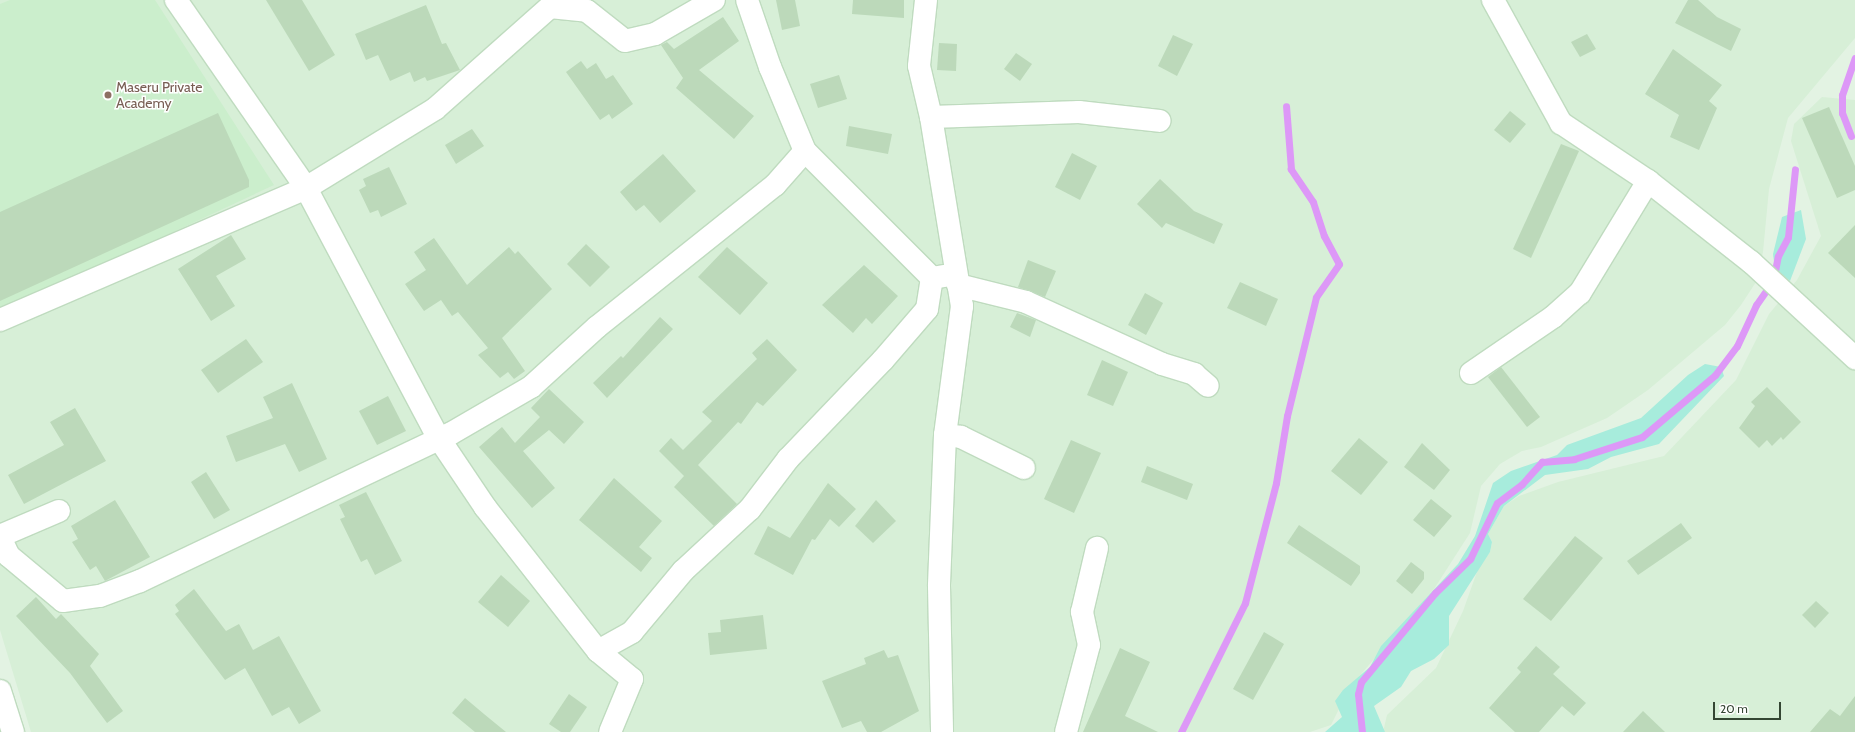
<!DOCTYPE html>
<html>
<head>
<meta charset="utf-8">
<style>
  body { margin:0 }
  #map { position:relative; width:1855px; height:732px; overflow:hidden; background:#e3f3e3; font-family:Cabin,sans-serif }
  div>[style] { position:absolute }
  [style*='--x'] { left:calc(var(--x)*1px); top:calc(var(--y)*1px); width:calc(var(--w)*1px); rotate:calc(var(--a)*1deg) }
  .residential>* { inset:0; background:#d7efd7 }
  .education>* { inset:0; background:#cbeecc }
  .green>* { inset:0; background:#a7ecdc }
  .stream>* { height:7px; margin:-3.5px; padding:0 3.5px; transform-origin:3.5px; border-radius:3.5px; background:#dd98f7 }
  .building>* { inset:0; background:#bcd9ba }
  .roads { filter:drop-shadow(1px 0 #bfdbbf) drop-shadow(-1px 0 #bfdbbf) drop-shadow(0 1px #bfdbbf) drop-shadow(0 -1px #bfdbbf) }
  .minor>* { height:22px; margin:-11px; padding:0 11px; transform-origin:11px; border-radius:11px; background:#fff }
  .dots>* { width:11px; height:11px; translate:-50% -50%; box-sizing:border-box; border:2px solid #fff; border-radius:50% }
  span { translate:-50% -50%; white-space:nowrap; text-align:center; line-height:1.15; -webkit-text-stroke:3px #fff; paint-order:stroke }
  .education-label { font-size:14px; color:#785e54 }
  .left { translate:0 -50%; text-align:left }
  .scale { position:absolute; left:1713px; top:702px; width:68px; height:18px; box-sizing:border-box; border:2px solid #344633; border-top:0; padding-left:5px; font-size:12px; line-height:14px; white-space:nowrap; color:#344633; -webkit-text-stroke:3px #fff; paint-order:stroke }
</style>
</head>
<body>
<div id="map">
  <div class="residential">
    <i style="clip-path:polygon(0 0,1855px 0,1855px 38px,1788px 118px,1769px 189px,1763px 252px,1756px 282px,1741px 305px,1725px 325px,1648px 390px,1607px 418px,1541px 447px,1522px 451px,1500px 464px,1481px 486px,1470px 533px,1434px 589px,1350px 687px,1331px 725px,1310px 732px,31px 732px,0 630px)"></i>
    <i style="clip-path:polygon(1822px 97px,1855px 100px,1855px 732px,1383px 732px,1387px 715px,1436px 668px,1463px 611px,1478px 569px,1490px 552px,1492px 542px,1488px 534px,1504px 506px,1519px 496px,1558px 482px,1664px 456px,1736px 380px,1769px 314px,1797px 280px,1821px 236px,1791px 141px,1794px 124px)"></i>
  </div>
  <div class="education">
    <i style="clip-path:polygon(10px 0,155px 0,274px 185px,0 313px,0 4px)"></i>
  </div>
  <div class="green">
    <i style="clip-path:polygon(1801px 210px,1806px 239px,1790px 281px,1775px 269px,1773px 254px,1782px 217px)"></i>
    <i style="clip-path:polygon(1705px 364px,1721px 367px,1724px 376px,1659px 444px,1611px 457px,1588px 469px,1545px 475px,1504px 506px,1488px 534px,1492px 542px,1490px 552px,1449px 616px,1449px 645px,1434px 659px,1411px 671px,1401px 687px,1374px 706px,1385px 732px,1325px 732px,1342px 717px,1335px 701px,1343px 690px,1370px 667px,1381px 646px,1458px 564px,1475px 536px,1493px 483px,1511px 471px,1557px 455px,1567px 445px,1641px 418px,1688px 375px)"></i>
  </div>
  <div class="stream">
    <i style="--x:1851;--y:136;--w:25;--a:-111"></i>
    <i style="--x:1842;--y:113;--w:18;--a:-90"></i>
    <i style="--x:1842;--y:95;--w:39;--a:-71"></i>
    <i style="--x:1181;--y:732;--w:144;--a:-63.6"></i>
    <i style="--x:1245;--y:603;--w:124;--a:-75.5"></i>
    <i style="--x:1276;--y:483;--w:68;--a:-80.7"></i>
    <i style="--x:1287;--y:416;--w:122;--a:-76.3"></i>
    <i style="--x:1316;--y:297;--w:40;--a:-55.1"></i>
    <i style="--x:1339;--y:264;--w:32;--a:-118"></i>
    <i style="--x:1324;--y:236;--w:36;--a:-108"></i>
    <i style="--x:1313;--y:202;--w:40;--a:-124"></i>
    <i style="--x:1291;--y:169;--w:63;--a:-94.5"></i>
    <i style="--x:1362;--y:732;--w:38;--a:-96"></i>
    <i style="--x:1358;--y:694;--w:12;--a:-76"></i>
    <i style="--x:1361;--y:682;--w:116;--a:-50.3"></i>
    <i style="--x:1435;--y:593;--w:49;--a:-44.2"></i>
    <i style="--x:1470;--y:559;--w:62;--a:-64.3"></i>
    <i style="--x:1497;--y:503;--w:31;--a:-37"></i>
    <i style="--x:1522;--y:484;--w:30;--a:-48"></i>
    <i style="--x:1542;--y:462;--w:32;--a:-5"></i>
    <i style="--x:1574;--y:459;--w:71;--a:-17.9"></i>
    <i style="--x:1642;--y:437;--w:96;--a:-40.3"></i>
    <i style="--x:1715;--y:375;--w:36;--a:-53"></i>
    <i style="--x:1737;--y:346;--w:45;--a:-65.1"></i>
    <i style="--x:1756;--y:305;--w:29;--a:-55"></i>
    <i style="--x:1773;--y:281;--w:25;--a:-79"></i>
    <i style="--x:1778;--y:256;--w:21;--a:-62"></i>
    <i style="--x:1788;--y:237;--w:68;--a:-84.1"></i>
  </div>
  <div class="building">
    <i style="clip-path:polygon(266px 0,302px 0,335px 55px,309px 71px)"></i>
    <i style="clip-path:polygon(776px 0,795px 0,800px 26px,782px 30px)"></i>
    <i style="clip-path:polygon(853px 0,904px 0,904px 18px,852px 14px)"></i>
    <i style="clip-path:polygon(1688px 0,1698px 0,1717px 17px,1741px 29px,1731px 51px,1675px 23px)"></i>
    <i style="clip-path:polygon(426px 5px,442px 44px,446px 43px,460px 70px,427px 81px,425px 77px,414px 82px,410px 72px,390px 81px,378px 55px,366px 60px,355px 34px)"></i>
    <i style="clip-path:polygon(723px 17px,739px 41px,699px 70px,754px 116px,734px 139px,676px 88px,683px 78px,661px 45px,667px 42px,674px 49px)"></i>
    <i style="clip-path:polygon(1587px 34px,1596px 49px,1580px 57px,1571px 42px)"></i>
    <i style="clip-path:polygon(1173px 35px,1193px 44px,1177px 76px,1158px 66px)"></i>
    <i style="clip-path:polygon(939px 43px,957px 44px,956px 71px,937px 70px)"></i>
    <i style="clip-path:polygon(1673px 49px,1722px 85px,1709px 101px,1717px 108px,1699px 150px,1670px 137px,1679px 115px,1645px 94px)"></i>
    <i style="clip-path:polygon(1016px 53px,1032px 64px,1020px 81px,1004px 69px)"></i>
    <i style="clip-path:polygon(581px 61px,587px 69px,596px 63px,606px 79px,613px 75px,633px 104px,612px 119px,609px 114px,600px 120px,566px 72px)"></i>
    <i style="clip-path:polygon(839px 75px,847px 99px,818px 108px,810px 84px)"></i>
    <i style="clip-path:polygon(1829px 107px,1855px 166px,1855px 190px,1837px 198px,1802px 118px)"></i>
    <i style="clip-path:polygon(1510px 111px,1526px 124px,1510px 143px,1494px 130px)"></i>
    <i style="clip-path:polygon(218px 113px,249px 180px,249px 187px,0 301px,0 212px)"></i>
    <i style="clip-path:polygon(849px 126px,892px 134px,888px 154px,846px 146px)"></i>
    <i style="clip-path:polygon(472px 129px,484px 146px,456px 164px,445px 145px)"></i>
    <i style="clip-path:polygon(1561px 144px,1579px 151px,1531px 258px,1513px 249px)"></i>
    <i style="clip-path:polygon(1072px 153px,1097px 166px,1080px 200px,1055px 187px)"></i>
    <i style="clip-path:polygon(663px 154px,696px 191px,660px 223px,644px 205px,636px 211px,620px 192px)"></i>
    <i style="clip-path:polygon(389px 167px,407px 204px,381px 217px,378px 210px,370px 213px,359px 190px,366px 186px,363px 179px)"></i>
    <i style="clip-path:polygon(1160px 179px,1194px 211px,1223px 224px,1214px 244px,1166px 223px,1162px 228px,1137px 204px)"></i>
    <i style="clip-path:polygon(1855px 225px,1855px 278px,1828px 253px)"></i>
    <i style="clip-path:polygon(231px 235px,246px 259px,216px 276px,235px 306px,211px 321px,178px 269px)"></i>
    <i style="clip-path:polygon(434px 238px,467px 285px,509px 247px,515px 254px,518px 251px,552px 289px,502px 338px,525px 371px,514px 379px,508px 372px,500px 378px,478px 355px,488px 348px,458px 312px,452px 316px,441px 300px,424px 311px,405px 284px,426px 270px,414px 252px)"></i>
    <i style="clip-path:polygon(586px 244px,610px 267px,590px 287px,567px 264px)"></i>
    <i style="clip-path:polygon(727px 247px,768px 283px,740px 315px,698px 277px)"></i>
    <i style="clip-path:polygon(1028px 260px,1056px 271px,1045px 297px,1018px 287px)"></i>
    <i style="clip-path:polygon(864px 265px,898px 296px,872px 324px,866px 318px,853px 333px,822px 305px)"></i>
    <i style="clip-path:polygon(1240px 282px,1278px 299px,1266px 326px,1227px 308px)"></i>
    <i style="clip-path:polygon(1145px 293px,1163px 303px,1146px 335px,1128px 325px)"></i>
    <i style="clip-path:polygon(1017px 313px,1036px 320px,1030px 337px,1010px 327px)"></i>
    <i style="clip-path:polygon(660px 317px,673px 329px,607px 398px,593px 383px,621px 356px,623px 358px)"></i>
    <i style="clip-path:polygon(246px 339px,263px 362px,218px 393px,201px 370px)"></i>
    <i style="clip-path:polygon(767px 339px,797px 370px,763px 406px,757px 402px,741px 424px,738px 422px,698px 465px,737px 504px,714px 526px,674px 487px,684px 476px,659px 451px,671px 438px,683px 450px,712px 421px,702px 412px,757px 359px,752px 353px)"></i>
    <i style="clip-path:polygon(1102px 360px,1128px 372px,1113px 406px,1087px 395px)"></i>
    <i style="clip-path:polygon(1501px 367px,1540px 417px,1527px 427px,1488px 377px)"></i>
    <i style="clip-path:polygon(292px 383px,327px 459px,299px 472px,285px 444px,236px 462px,226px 436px,273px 418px,263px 397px)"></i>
    <i style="clip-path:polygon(1767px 387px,1801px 422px,1783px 440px,1781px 437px,1772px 446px,1767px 440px,1759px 448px,1739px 428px,1755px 406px,1751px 402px)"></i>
    <i style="clip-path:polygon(549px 389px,584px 422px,564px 444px,549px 430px,523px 451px,555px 488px,532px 508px,479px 447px,502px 427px,515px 443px,540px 417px,531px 408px)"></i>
    <i style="clip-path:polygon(388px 396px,406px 431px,377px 445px,359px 411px)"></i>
    <i style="clip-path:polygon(75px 408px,106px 461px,24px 504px,8px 475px,64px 445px,50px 422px)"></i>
    <i style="clip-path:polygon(1359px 438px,1388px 462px,1361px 495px,1331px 471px)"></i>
    <i style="clip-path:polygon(1071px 440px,1101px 453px,1074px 513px,1044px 499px)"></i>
    <i style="clip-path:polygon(1422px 443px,1450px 470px,1434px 490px,1404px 467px)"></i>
    <i style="clip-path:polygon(1147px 466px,1193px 484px,1187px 500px,1141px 482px)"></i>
    <i style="clip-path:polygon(206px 472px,230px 510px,214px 519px,191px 482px)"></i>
    <i style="clip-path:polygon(614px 478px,662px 521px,639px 547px,652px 558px,641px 572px,579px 520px)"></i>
    <i style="clip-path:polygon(828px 483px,856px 509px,839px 527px,830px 519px,815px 540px,812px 539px,793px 575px,754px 554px,768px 526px,790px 538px)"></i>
    <i style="clip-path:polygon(366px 492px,402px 561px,375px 575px,367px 559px,361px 562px,340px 519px,345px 517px,339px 505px)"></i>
    <i style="clip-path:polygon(1431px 499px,1452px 516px,1434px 537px,1413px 520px)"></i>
    <i style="clip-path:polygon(115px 500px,150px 557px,105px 581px,96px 566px,90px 570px,72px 542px,78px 539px,71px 526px)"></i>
    <i style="clip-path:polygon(876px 500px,896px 521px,873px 543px,855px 526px)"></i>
    <i style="clip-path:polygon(1681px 523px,1692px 538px,1638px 575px,1627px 561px)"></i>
    <i style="clip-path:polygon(1299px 525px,1360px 566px,1360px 573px,1351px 586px,1287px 543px)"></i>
    <i style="clip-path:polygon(1575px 536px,1603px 558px,1551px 621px,1523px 599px)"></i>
    <i style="clip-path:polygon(1411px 562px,1424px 572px,1424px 579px,1412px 594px,1396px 581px)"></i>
    <i style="clip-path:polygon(501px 575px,530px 601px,508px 627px,478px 602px)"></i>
    <i style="clip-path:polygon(194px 589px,226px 631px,239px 624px,253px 650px,279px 636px,321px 711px,299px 724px,289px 707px,272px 716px,245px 668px,225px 680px,175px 614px,179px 611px,175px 605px)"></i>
    <i style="clip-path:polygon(36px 597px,56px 619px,61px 614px,99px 654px,90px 666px,123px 711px,107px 723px,70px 673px,16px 616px)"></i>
    <i style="clip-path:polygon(1816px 601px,1829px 613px,1815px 628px,1802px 615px)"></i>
    <i style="clip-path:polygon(763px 615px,767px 649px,710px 655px,708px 633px,721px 632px,720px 620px)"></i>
    <i style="clip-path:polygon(1264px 632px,1284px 644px,1253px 700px,1233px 689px)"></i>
    <i style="clip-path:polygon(1536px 646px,1560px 667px,1553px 674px,1586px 703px,1574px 716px,1562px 706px,1539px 732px,1515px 732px,1489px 708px,1521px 672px,1517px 668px)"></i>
    <i style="clip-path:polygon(1120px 648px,1150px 662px,1125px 716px,1158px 732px,1083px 732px)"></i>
    <i style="clip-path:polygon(884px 650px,888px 658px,898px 655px,919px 711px,881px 732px,867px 732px,861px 721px,842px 728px,822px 681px,866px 664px,864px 658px)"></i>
    <i style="clip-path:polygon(569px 694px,587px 707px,570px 732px,561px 732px,549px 724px)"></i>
    <i style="clip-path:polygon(1855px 696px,1855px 732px,1810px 732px,1830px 709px,1840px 716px)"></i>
    <i style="clip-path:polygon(465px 698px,484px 714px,506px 732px,475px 732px,452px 713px)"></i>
    <i style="clip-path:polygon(1643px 711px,1665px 732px,1623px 732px)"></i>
  </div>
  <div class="roads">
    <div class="minor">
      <i style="--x:176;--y:0;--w:229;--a:55.3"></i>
      <i style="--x:306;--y:188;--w:282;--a:62.1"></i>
      <i style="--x:438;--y:437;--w:84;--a:56.1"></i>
      <i style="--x:485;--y:507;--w:183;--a:51.9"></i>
      <i style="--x:598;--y:651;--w:44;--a:39.5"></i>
      <i style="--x:632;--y:679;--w:57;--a:112.5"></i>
      <i style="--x:747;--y:0;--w:71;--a:71.1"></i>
      <i style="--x:770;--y:67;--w:91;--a:67.4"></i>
      <i style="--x:805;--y:151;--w:180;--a:45"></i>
      <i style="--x:932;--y:278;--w:13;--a:-9"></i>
      <i style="--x:926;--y:0;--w:66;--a:96.1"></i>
      <i style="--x:919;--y:66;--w:52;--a:76.8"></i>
      <i style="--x:931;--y:117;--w:192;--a:80.7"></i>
      <i style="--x:962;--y:306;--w:130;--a:97.5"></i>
      <i style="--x:945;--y:435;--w:151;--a:92.3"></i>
      <i style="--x:939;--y:586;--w:146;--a:88.8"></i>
      <i style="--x:1493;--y:0;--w:141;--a:61.1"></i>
      <i style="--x:1561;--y:123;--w:105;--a:33.7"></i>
      <i style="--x:1648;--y:181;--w:131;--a:38.2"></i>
      <i style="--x:1751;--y:262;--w:142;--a:42.7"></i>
      <i style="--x:931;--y:117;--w:148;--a:-1.9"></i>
      <i style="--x:1079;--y:112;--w:81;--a:6.3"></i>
      <i style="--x:958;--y:285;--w:70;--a:14"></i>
      <i style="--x:1026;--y:302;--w:149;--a:24.5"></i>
      <i style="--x:1162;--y:364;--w:34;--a:17"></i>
      <i style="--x:1194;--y:374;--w:18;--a:41"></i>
      <i style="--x:0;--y:320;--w:333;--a:-23.3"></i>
      <i style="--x:306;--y:188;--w:151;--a:-31.5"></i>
      <i style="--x:435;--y:109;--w:154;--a:-41.6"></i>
      <i style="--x:550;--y:7;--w:37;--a:6"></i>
      <i style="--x:587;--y:11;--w:48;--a:38.3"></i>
      <i style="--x:625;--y:41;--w:31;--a:-13"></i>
      <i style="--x:655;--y:34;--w:68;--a:-30"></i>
      <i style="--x:1471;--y:373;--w:99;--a:-34.3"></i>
      <i style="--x:1553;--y:317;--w:36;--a:-42"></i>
      <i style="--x:1580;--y:293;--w:131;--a:-58.7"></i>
      <i style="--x:945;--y:435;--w:16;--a:7"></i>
      <i style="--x:961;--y:437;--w:70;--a:26.2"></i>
      <i style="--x:0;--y:536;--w:64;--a:-23"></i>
      <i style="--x:0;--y:537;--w:21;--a:65"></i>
      <i style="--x:9;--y:556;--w:70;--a:39.8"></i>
      <i style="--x:63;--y:601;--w:37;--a:-8"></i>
      <i style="--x:100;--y:596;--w:43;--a:-20.6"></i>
      <i style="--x:140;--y:581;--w:343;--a:-25.4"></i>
      <i style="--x:450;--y:434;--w:94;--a:-30.1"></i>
      <i style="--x:531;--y:387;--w:89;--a:-42.3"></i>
      <i style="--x:597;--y:327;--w:228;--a:-38.6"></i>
      <i style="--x:775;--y:185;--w:45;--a:-48.6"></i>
      <i style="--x:598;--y:651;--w:39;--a:-29"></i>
      <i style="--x:632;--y:632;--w:80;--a:-50.1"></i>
      <i style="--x:683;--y:571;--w:91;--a:-42.8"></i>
      <i style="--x:750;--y:509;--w:63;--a:-52.8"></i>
      <i style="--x:788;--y:459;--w:137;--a:-46.2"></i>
      <i style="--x:883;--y:360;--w:67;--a:-49.2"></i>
      <i style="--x:927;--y:309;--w:31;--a:-81"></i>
      <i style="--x:0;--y:691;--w:43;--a:72.4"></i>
      <i style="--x:1066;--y:732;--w:90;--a:-75.2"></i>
      <i style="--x:1089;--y:645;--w:34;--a:-102"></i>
      <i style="--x:1082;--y:612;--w:66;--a:-76.8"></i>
    </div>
  </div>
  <div class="dots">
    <i style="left:108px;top:95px;background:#8d6e63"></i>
  </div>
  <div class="education-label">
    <span class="left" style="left:116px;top:95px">Maseru Private<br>Academy</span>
  </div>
  <div class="scale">20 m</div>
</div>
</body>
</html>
